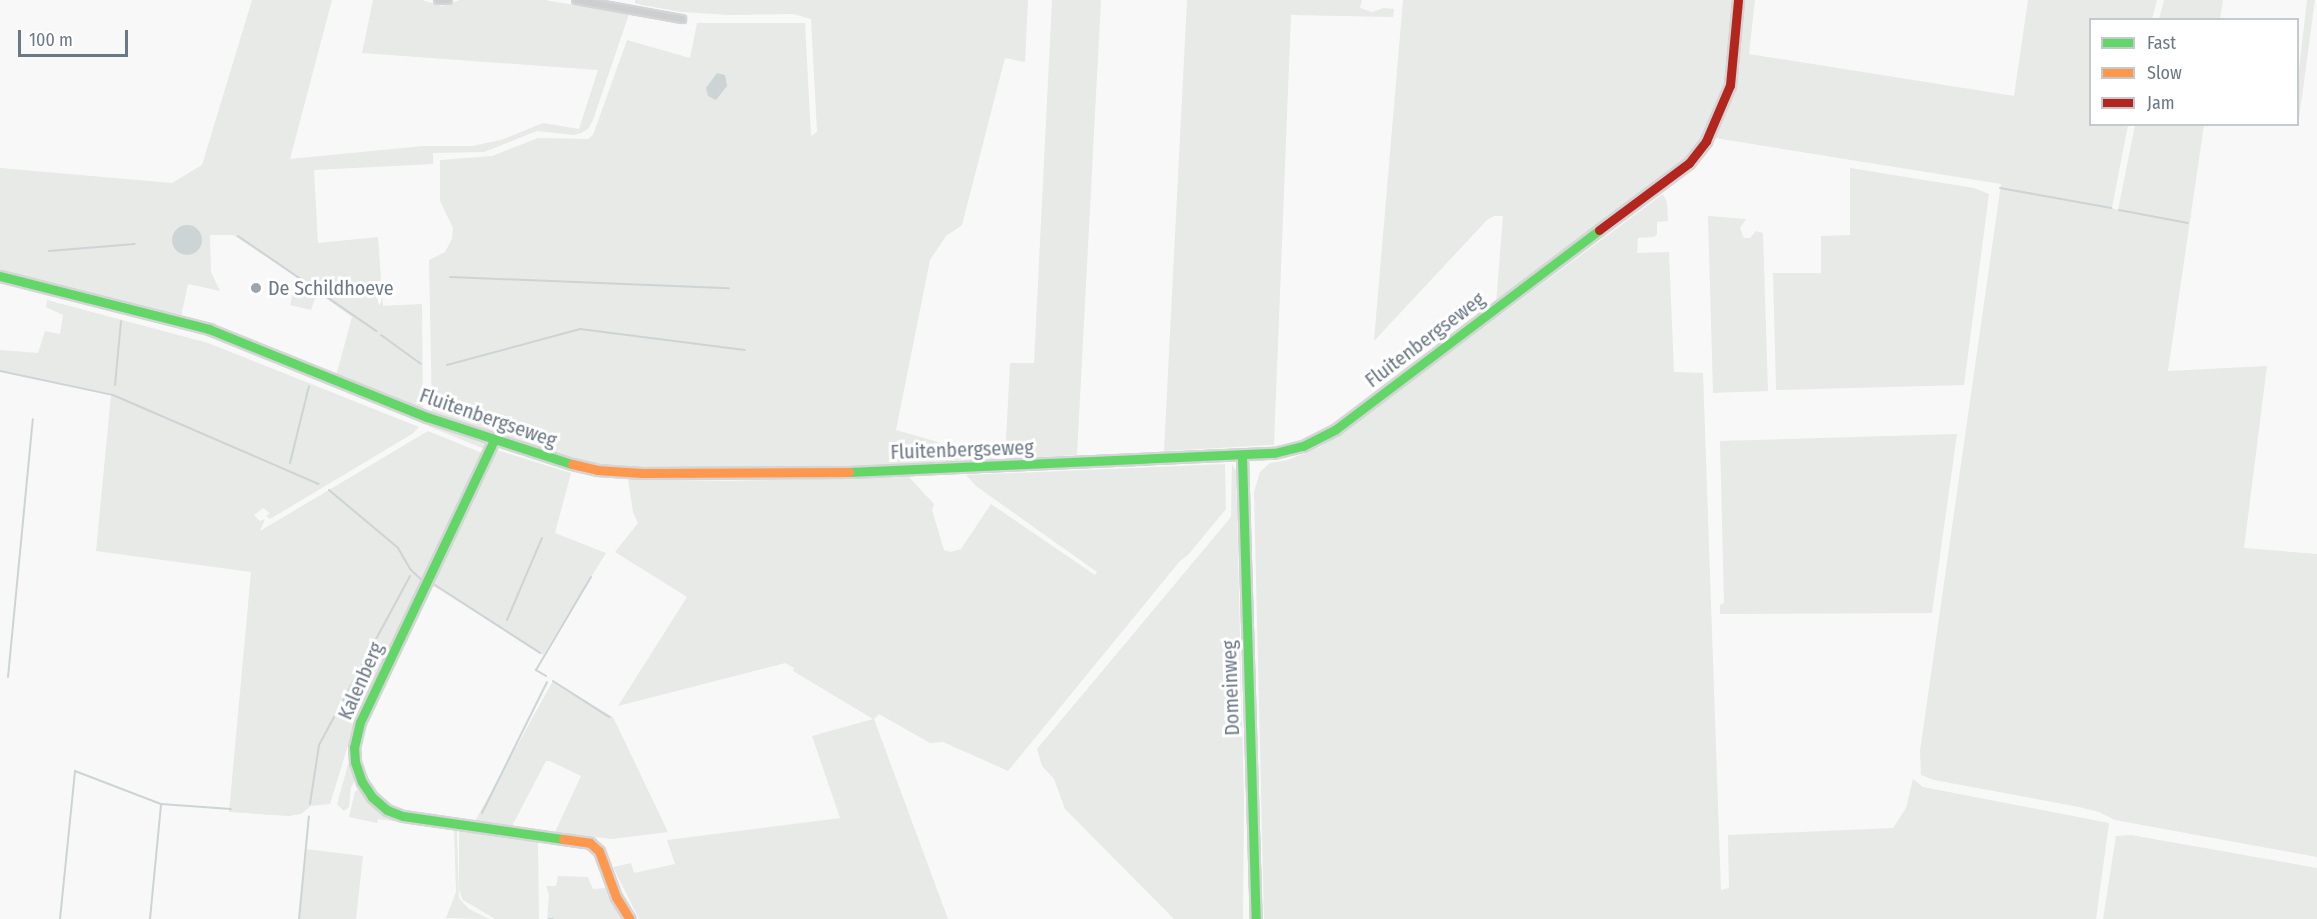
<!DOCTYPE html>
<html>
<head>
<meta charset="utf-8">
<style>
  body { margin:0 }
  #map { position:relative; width:2317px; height:919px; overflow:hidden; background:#f8f8f8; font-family:"Fira Sans Condensed",sans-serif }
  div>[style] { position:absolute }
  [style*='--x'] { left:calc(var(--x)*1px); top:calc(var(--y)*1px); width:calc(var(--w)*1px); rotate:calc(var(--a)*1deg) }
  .green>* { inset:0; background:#e7eae6 }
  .water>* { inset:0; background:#cdd4d6 }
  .round { border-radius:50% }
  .stream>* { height:2px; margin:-1px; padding:0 1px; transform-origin:1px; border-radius:1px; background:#cdd4d6 }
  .roads { filter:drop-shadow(2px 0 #d4d5d6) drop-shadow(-2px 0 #d4d5d6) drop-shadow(0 2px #d4d5d6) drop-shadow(0 -2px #d4d5d6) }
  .street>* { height:6px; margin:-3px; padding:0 3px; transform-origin:3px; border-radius:3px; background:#cdcecf }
  .fast>* { height:9px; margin:-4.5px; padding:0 4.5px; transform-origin:4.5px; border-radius:4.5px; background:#63d668 }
  .slow>* { height:9px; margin:-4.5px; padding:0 4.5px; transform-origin:4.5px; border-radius:4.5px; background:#ff974d }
  .jam>* { height:9px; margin:-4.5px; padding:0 4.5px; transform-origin:4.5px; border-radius:4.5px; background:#b3261e }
  .dots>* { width:16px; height:16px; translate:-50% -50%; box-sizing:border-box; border:3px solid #fff; border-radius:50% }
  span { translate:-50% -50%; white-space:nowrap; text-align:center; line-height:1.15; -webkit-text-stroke:6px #fff; paint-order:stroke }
  .poi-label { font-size:20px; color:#6b7885 }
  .left { translate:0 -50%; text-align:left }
  .street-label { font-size:20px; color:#6b7885 }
  .legend { position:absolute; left:2089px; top:18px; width:210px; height:108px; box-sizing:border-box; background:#fff; border:2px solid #c4c9ce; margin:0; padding:8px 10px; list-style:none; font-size:18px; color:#6b7885 }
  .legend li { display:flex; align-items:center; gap:12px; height:30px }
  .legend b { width:30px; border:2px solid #c4c9ce }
  .scale { position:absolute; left:18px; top:30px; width:110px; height:27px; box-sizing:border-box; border:3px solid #6b7885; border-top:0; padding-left:8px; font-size:18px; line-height:21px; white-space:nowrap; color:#6b7885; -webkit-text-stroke:4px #fff; paint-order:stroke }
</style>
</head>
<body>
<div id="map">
  <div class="green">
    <i style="clip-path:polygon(252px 0,332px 0,290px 159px,423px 146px,472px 146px,501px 140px,543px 123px,579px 129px,598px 70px,362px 53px,373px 0,422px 0,442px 6px,460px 0,545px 0,629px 14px,593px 120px,588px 129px,581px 133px,574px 135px,537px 131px,484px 152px,433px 153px,433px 164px,314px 170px,318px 243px,378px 237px,383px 306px,422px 304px,423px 412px,336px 376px,352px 317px,317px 292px,311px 310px,290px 305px,297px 277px,233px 235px,210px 235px,211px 272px,220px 291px,188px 284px,181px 317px,0 271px,0 168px,172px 183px,202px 165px)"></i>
    <i style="clip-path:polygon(635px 0,1028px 0,1025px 62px,1005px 58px,962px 225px,946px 236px,930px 260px,896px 430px,997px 459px,773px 470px,604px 467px,579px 463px,432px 415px,429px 260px,445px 252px,452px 239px,453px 228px,440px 201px,440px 160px,492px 156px,538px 138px,588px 139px,593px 135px,627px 40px,690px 58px,697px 23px,805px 23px,811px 136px,817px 132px,811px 19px,793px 14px,729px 15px,682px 12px,642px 5px,635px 3px)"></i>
    <i style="clip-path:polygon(1052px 0,1101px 0,1077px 455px,1005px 459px,1010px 363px,1034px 363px)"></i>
    <i style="clip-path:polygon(1187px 0,1362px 0,1360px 8px,1372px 12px,1384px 8px,1394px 9px,1393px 17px,1291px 15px,1274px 445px,1164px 451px)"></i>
    <i style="clip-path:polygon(1403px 0,1736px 0,1726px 82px,1720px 105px,1710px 126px,1685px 160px,1663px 180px,1496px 304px,1503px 216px,1494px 216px,1487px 220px,1374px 341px)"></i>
    <i style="clip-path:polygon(1744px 0,1755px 0,1749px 54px,2014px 96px,2028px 0,2157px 0,2152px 19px,2090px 20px,2090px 124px,2128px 125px,2112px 208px,2118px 210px,2135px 125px,2204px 125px,2168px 371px,2267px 366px,2244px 548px,2317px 554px,2317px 857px,2115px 820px,2099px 812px,2079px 807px,1934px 780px,1921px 775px,1920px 751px,2001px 184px,1715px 138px,1730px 100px,1738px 65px)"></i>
    <i style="clip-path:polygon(2164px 0,2223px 0,2220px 19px,2159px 19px)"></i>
    <i style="clip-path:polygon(2307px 0,2315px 0,2298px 126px,2292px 125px,2298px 124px,2298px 78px)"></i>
    <i style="clip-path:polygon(1850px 168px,1974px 188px,1989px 194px,1964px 385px,1776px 390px,1773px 273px,1821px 273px,1821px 236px,1850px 235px)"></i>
    <i style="clip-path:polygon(1663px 194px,1667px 203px,1668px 221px,1657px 222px,1657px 234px,1654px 237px,1638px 238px,1637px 253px,1669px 252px,1674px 372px,1703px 373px,1721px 890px,1729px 888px,1728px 835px,1893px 828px,1906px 808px,1913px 779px,1923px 787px,2109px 823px,2096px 919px,1264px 919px,1254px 492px,1260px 472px,1270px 463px,1288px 460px,1320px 447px,1347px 429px)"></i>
    <i style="clip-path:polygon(1708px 216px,1746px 219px,1740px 228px,1744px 238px,1750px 238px,1756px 231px,1763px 233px,1768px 391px,1713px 393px)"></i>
    <i style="clip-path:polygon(47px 300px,208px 343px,419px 427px,412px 434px,270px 519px,266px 516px,270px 513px,263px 508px,254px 515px,260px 521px,265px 519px,260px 531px,428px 431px,482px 453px,484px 456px,354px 726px,330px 804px,311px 806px,301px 814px,289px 816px,229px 812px,251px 572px,96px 551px,111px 395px,0 371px,0 350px,38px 353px,45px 331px,60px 334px,63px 315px,46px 307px)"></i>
    <i style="clip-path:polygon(431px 423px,484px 441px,487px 450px,428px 426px)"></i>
    <i style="clip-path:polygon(1957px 434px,1932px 613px,1720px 614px,1720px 605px,1724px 603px,1720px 441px)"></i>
    <i style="clip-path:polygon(497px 450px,571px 473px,555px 533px,606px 553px,543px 655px,432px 585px)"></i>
    <i style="clip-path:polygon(1225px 464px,1226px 509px,1188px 555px,1180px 561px,1008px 771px,943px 742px,930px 743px,879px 714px,874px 719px,948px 919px,639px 919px,613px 867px,631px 863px,634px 873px,675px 864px,667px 840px,840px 818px,812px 736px,873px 719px,793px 671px,794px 668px,785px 663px,618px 706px,687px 597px,615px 552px,638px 523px,633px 512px,628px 479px,725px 481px,909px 477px,934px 504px,932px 510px,944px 550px,951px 552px,961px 549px,991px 504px,1095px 575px,1097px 572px,976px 486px,966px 475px)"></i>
    <i style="clip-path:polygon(1232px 464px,1236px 471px,1244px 799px,1243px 919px,1174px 919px,1065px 809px,1054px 779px,1042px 766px,1037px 749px,1231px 517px)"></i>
    <i style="clip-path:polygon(553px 681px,613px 717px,668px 832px,612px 839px,555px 832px,581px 776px,550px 761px,546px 761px,512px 826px,475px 821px)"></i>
    <i style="clip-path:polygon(351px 754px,356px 779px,351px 787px,349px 807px,344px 811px,337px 804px)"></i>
    <i style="clip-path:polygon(359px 789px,379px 811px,406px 823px,378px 819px,377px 823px,349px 817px,355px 791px)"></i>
    <i style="clip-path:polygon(454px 829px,457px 830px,459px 898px,469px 909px,489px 919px,446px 918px,456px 892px)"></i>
    <i style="clip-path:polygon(459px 830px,538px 841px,539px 919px,495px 919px,463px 900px,459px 890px)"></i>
    <i style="clip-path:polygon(2131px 835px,2317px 868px,2317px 919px,2103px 919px,2116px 836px)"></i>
    <i style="clip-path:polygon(305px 849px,363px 856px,356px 919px,299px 919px)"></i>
    <i style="clip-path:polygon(558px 876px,588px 877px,593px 889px,608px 888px,623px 919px,547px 919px,549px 895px,546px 886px,556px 886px)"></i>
  </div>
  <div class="water">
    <i style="clip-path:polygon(717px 73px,725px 75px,727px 86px,716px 100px,708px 96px,706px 88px)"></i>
    <i class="round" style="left:172px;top:225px;width:30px;height:30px"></i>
  </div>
  <div class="stream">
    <i style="--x:2000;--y:188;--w:113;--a:10.2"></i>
    <i style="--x:2119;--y:210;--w:70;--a:10.7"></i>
    <i style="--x:238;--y:236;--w:168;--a:34.5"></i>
    <i style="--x:49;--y:251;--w:86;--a:-4.7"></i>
    <i style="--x:450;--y:277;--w:279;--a:2.3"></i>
    <i style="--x:381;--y:335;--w:49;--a:35.9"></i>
    <i style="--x:447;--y:365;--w:138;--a:-15.1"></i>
    <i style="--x:580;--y:329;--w:166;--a:7.3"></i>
    <i style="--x:0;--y:371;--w:116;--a:12"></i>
    <i style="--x:113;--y:395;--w:224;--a:23.4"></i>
    <i style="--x:115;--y:385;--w:64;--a:-84.6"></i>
    <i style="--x:290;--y:463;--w:79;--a:-76.1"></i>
    <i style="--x:329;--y:490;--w:90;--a:40"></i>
    <i style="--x:398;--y:548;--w:24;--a:60"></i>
    <i style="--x:410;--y:569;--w:16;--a:43"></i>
    <i style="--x:435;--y:585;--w:125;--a:32.9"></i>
    <i style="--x:507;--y:620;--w:89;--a:-66.9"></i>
    <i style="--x:546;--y:676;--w:12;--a:-149"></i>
    <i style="--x:536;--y:670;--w:108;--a:-59.4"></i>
    <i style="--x:8;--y:677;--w:259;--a:-84.5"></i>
    <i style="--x:553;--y:681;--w:67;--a:32.7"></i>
    <i style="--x:310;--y:804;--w:60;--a:-81.3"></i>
    <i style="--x:319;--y:745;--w:192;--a:-61.7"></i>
    <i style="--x:482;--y:813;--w:146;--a:-63.6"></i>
    <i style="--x:623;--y:917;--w:2;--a:63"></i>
    <i style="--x:60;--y:919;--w:149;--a:-84.2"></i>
    <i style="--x:75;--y:771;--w:92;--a:21"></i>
    <i style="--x:161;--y:804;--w:70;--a:4.1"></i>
    <i style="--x:150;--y:919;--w:115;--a:-84.5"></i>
    <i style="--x:299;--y:919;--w:103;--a:-84.5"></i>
    <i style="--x:549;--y:919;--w:4;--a:0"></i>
  </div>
  <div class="roads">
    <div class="street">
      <i style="--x:438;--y:0;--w:10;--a:0"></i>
      <i style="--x:576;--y:0;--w:108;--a:10.2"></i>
    </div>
    <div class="fast">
      <i style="--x:0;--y:276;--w:216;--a:14.2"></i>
      <i style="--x:209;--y:329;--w:235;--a:22"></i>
      <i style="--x:427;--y:417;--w:152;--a:18"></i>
      <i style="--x:494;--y:440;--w:312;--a:115.4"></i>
      <i style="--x:360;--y:722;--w:26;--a:103"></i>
      <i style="--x:354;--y:747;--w:15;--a:86"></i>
      <i style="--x:355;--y:762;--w:21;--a:71"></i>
      <i style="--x:362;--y:782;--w:18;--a:56"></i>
      <i style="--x:372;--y:797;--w:20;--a:41"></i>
      <i style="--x:387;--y:810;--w:17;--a:21"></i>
      <i style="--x:403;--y:816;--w:162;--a:8.2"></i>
      <i style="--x:1242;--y:457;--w:462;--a:88.3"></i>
      <i style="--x:849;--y:472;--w:425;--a:-2.6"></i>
      <i style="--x:1274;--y:453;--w:30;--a:-14"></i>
      <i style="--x:1303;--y:446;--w:37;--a:-27"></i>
      <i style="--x:1336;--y:429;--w:330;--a:-37.1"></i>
    </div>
    <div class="slow">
      <i style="--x:572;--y:464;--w:26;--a:13"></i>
      <i style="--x:597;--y:470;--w:45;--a:3.8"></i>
      <i style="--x:642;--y:473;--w:207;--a:-0.3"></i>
      <i style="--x:563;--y:839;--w:27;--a:8"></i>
      <i style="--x:590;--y:843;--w:12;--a:42"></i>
      <i style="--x:599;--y:851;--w:49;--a:69.7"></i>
      <i style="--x:616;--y:897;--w:26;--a:58"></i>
    </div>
    <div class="jam">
      <i style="--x:1599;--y:230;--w:112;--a:-36.7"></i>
      <i style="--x:1689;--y:163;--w:28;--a:-52"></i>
      <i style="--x:1706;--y:141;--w:61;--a:-66.8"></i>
      <i style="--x:1730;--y:85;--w:85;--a:-84.6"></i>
    </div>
  </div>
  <div class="dots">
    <i style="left:256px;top:288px;background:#9ca5ad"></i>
  </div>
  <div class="poi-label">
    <span class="left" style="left:268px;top:288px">De Schildhoeve</span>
  </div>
  <div class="street-label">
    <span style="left:1425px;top:340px;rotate:-37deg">Fluitenbergseweg</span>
    <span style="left:488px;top:418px;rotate:19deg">Fluitenbergseweg</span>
    <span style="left:962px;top:450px;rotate:-2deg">Fluitenbergseweg</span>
    <span style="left:361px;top:681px;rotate:-66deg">Kalenberg</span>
    <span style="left:1231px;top:688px;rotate:-92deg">Domeinweg</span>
  </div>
  <ul class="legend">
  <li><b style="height:8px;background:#63d668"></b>Fast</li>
  <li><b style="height:8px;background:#ff974d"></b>Slow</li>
  <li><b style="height:8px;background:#b3261e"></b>Jam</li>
  </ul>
  <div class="scale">100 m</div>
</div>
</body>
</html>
